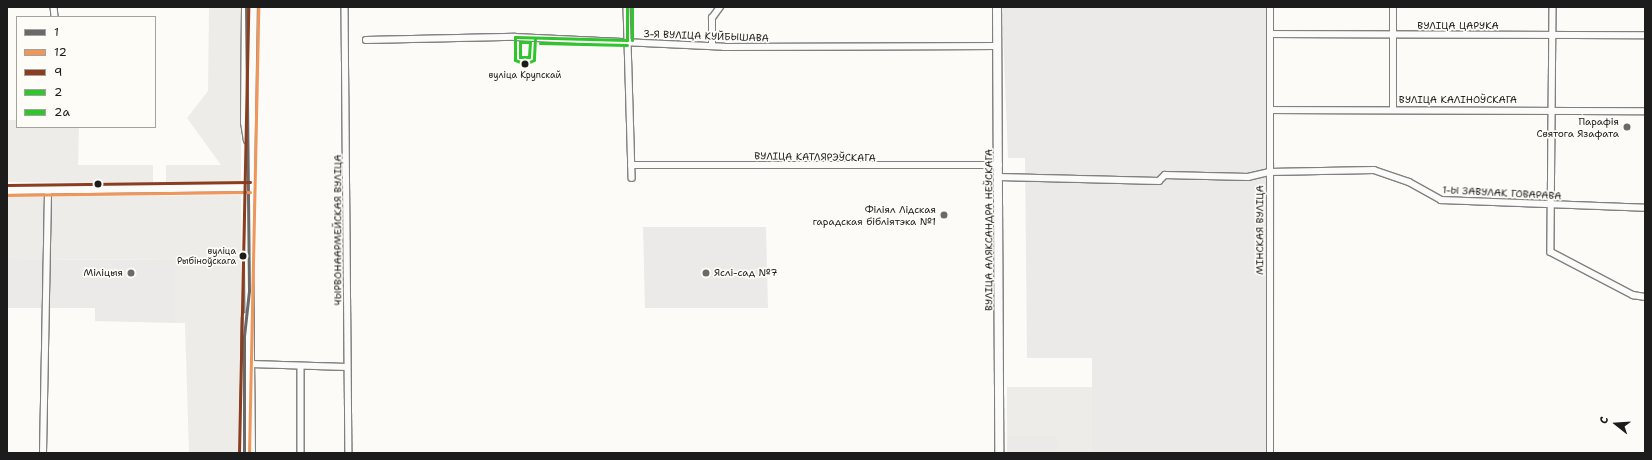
<!DOCTYPE html>
<html>
<head>
<meta charset="utf-8">
<style>
  body { margin:0 }
  #map { position:relative; width:1652px; height:460px; overflow:hidden; background:#fcfbf8; font-family:"Shantell Sans",sans-serif }
  div>[style] { position:absolute }
  [style*='--x'] { left:calc(var(--x)*1px); top:calc(var(--y)*1px); width:calc(var(--w)*1px); rotate:calc(var(--a)*1deg) }
  .built>* { inset:0; background:#ebeae8 }
  .green>* { inset:0; background:#edece8 }
  .roads { filter:drop-shadow(1px 0 #81807f) drop-shadow(-1px 0 #81807f) drop-shadow(0 1px #81807f) drop-shadow(0 -1px #81807f) }
  .street>* { height:5.5px; margin:-2.75px; padding:0 2.75px; transform-origin:2.75px; border-radius:2.75px; background:#fbfbf9 }
  .secondary>* { height:8px; margin:-4px; padding:0 4px; transform-origin:4px; border-radius:4px; background:#fbfbf9 }
  .bus-1>* { height:3px; margin:-1.5px; padding:0 1.5px; transform-origin:1.5px; border-radius:1.5px; background:#696969 }
  .bus-2>* { height:3px; margin:-1.5px; padding:0 1.5px; transform-origin:1.5px; border-radius:1.5px; background:#ef965b }
  .bus-3>* { height:3px; margin:-1.5px; padding:0 1.5px; transform-origin:1.5px; border-radius:1.5px; background:#8a3d1f }
  .bus-4>* { height:3px; margin:-1.5px; padding:0 1.5px; transform-origin:1.5px; border-radius:1.5px; background:#30c52c }
  .bus-5>* { height:3px; margin:-1.5px; padding:0 1.5px; transform-origin:1.5px; border-radius:1.5px; background:#30c52c }
  .dots>* { width:11px; height:11px; translate:-50% -50%; box-sizing:border-box; border:2px solid #fdfcf7; border-radius:50% }
  span { translate:-50% -50%; white-space:nowrap; text-align:center; line-height:1.15; -webkit-text-stroke:3.5px #fdfcf7; paint-order:stroke }
  .bus-label { font-size:9px; color:#1c1c1c }
  .right { translate:-100% -50%; text-align:right }
  .street-label { font-size:10px; color:#1c1c1c }
  .poi-label { font-size:10px; color:#1c1c1c }
  .left { translate:0 -50%; text-align:left }
  .frame { position:absolute; inset:0; border:8px solid #1c1c1c; pointer-events:none }
  .legend { position:absolute; left:16px; top:16px; width:140px; height:112px; box-sizing:border-box; background:#fdfcf7; border:1px solid #a3a29f; margin:0; padding:5px 7px; list-style:none; font-size:12px; color:#1c1c1c }
  .legend li { display:flex; align-items:center; gap:8px; height:20px }
  .legend b { width:20px; border:1px solid #a3a29f }
  .north { position:absolute; left:1596px; top:404px; width:40px; height:40px; -webkit-text-stroke:3px #fdfcf7; paint-order:stroke; rotate:287deg; font-size:11px; font-weight:700; line-height:16px; text-align:center; color:#1c1c1c }
  .north::after { content:''; display:block; margin:auto; width:14px; height:18px; background:#1c1c1c; clip-path:polygon(50% 0,100% 100%,50% 72%,0 100%) }
</style>
</head>
<body>
<div id="map">
  <div class="built">
    <i style="clip-path:polygon(1002px 7px,1267px 7px,1266px 162px,1275px 163px,1274px 453px,1092px 453px,1092px 358px,1027px 358px,1025px 158px,1008px 158px)"></i>
    <i style="clip-path:polygon(643px 227px,766px 227px,768px 308px,645px 308px)"></i>
    <i style="clip-path:polygon(7px 259px,175px 260px,175px 323px,95px 321px,95px 308px,7px 308px)"></i>
    <i style="clip-path:polygon(1007px 436px,1057px 436px,1057px 453px,1007px 453px)"></i>
  </div>
  <div class="green">
    <i style="clip-path:polygon(209px 7px,242px 7px,241px 182px,166px 183px,166px 165px,221px 165px,187px 118px,208px 91px)"></i>
    <i style="clip-path:polygon(7px 120px,17px 120px,17px 127px,79px 127px,78px 165px,153px 165px,153px 183px,7px 182px)"></i>
    <i style="clip-path:polygon(241px 195px,242px 453px,189px 453px,185px 323px,175px 323px,175px 260px,7px 259px,7px 197px)"></i>
    <i style="clip-path:polygon(1007px 387px,1092px 387px,1092px 453px,1057px 453px,1057px 436px,1007px 436px)"></i>
  </div>
  <div class="roads">
    <div class="street">
      <i style="--x:54;--y:7;--w:10;--a:84"></i>
      <i style="--x:345;--y:7;--w:446;--a:89.5"></i>
      <i style="--x:627;--y:7;--w:171;--a:88.3"></i>
      <i style="--x:1553;--y:7;--w:245;--a:90.5"></i>
      <i style="--x:1551;--y:252;--w:93;--a:27.7"></i>
      <i style="--x:1633;--y:295;--w:12;--a:9"></i>
      <i style="--x:1270;--y:34;--w:375;--a:0.2"></i>
      <i style="--x:366;--y:40;--w:149;--a:-1.2"></i>
      <i style="--x:515;--y:37;--w:209;--a:2.7"></i>
      <i style="--x:724;--y:47;--w:274;--a:-0.2"></i>
      <i style="--x:712;--y:45;--w:27;--a:-90"></i>
      <i style="--x:712;--y:18;--w:14;--a:-54"></i>
      <i style="--x:1393;--y:109;--w:102;--a:-90"></i>
      <i style="--x:1270;--y:110;--w:375;--a:0.2"></i>
      <i style="--x:631;--y:165;--w:368;--a:0"></i>
      <i style="--x:999;--y:177;--w:160;--a:1.4"></i>
      <i style="--x:1159;--y:181;--w:8;--a:-45"></i>
      <i style="--x:1165;--y:175;--w:83;--a:1.4"></i>
      <i style="--x:1248;--y:177;--w:22;--a:-13"></i>
      <i style="--x:1269;--y:172;--w:105;--a:-1.1"></i>
      <i style="--x:1374;--y:170;--w:37;--a:19"></i>
      <i style="--x:1409;--y:182;--w:37;--a:29"></i>
      <i style="--x:1441;--y:200;--w:204;--a:2.2"></i>
      <i style="--x:251;--y:364;--w:96;--a:1.8"></i>
      <i style="--x:301;--y:366;--w:87;--a:90"></i>
      <i style="--x:43;--y:453;--w:264;--a:-88.9"></i>
      <i style="--x:1270;--y:453;--w:446;--a:-90"></i>
    </div>
    <div class="secondary">
      <i style="--x:246;--y:7;--w:115;--a:90.5"></i>
      <i style="--x:245;--y:122;--w:18;--a:81"></i>
      <i style="--x:997;--y:7;--w:446;--a:89.7"></i>
      <i style="--x:7;--y:190;--w:243;--a:-0.7"></i>
      <i style="--x:244;--y:453;--w:136;--a:-89.2"></i>
      <i style="--x:251;--y:453;--w:203;--a:-90.6"></i>
      <i style="--x:249;--y:250;--w:243;--a:-89.1"></i>
    </div>
  </div>
  <div class="bus-1">
    <i style="--x:244;--y:453;--w:117;--a:-90"></i>
    <i style="--x:244;--y:336;--w:45;--a:-83.7"></i>
    <i style="--x:249;--y:291;--w:284;--a:-90.6"></i>
  </div>
  <div class="bus-2">
    <i style="--x:7;--y:195;--w:243;--a:-0.7"></i>
    <i style="--x:249;--y:453;--w:446;--a:-88.8"></i>
  </div>
  <div class="bus-3">
    <i style="--x:7;--y:185;--w:243;--a:-0.7"></i>
    <i style="--x:239;--y:453;--w:446;--a:-88.8"></i>
  </div>
  <div class="bus-4">
    <i style="--x:627;--y:7;--w:33;--a:90"></i>
    <i style="--x:535;--y:38;--w:22;--a:93"></i>
    <i style="--x:534;--y:60;--w:10;--a:156"></i>
    <i style="--x:525;--y:64;--w:11;--a:-158"></i>
    <i style="--x:515;--y:60;--w:23;--a:-90"></i>
    <i style="--x:515;--y:37;--w:112;--a:1.5"></i>
  </div>
  <div class="bus-5">
    <i style="--x:632;--y:7;--w:33;--a:90"></i>
    <i style="--x:520;--y:42;--w:10;--a:0"></i>
    <i style="--x:530;--y:42;--w:15;--a:94"></i>
    <i style="--x:529;--y:57;--w:9;--a:180"></i>
    <i style="--x:520;--y:57;--w:15;--a:-90"></i>
    <i style="--x:540;--y:43;--w:87;--a:1.3"></i>
  </div>
  <div class="dots">
    <i style="left:525px;top:64px;background:#1c1c1c"></i>
    <i style="left:1627px;top:127px;background:#6a6a69"></i>
    <i style="left:98px;top:184px;background:#1c1c1c"></i>
    <i style="left:944px;top:215px;background:#6a6a69"></i>
    <i style="left:243px;top:256px;background:#1c1c1c"></i>
    <i style="left:131px;top:273px;background:#6a6a69"></i>
    <i style="left:706px;top:273px;background:#6a6a69"></i>
  </div>
  <div class="bus-label">
    <span style="left:525px;top:75px">вуліца Крупскай</span>
    <span class="right" style="left:236px;top:256px">вуліца<br>Рыбіноўскага</span>
  </div>
  <div class="street-label">
    <span style="left:1458px;top:26px">ВУЛІЦА ЦАРУКА</span>
    <span style="left:706px;top:36px;rotate:2deg">3-Я ВУЛІЦА КУЙБЫШАВА</span>
    <span style="left:1458px;top:100px">ВУЛІЦА КАЛІНОЎСКАГА</span>
    <span style="left:815px;top:157px;rotate:1deg">ВУЛІЦА КАТЛЯРЭЎСКАГА</span>
    <span style="left:1502px;top:193px;rotate:3deg">1-Ы ЗАВУЛАК ГОВАРАВА</span>
    <span style="left:338px;top:230px;rotate:-90deg">ЧЫРВОНААРМЕЙСКАЯ ВУЛІЦА</span>
    <span style="left:989px;top:230px;rotate:-90deg">ВУЛІЦА АЛЯКСАНДРА НЕЎСКАГА</span>
    <span style="left:1260px;top:230px;rotate:-90deg">МІНСКАЯ ВУЛІЦА</span>
  </div>
  <div class="poi-label">
    <span class="right" style="left:1619px;top:127px">Парафія<br>Святога Язафата</span>
    <span class="right" style="left:936px;top:215px">Філіял Лідская<br>гарадская бібліятэка №1</span>
    <span class="right" style="left:123px;top:273px">Міліцыя</span>
    <span class="left" style="left:714px;top:273px">Яслі-сад №7</span>
  </div>
  <div class="frame"></div>
  <ul class="legend">
  <li><b style="height:5px;background:#696969"></b>1</li>
  <li><b style="height:5px;background:#ef965b"></b>12</li>
  <li><b style="height:5px;background:#8a3d1f"></b>9</li>
  <li><b style="height:5px;background:#30c52c"></b>2</li>
  <li><b style="height:5px;background:#30c52c"></b>2а</li>
  </ul>
  <div class="north">С</div>
</div>
</body>
</html>
